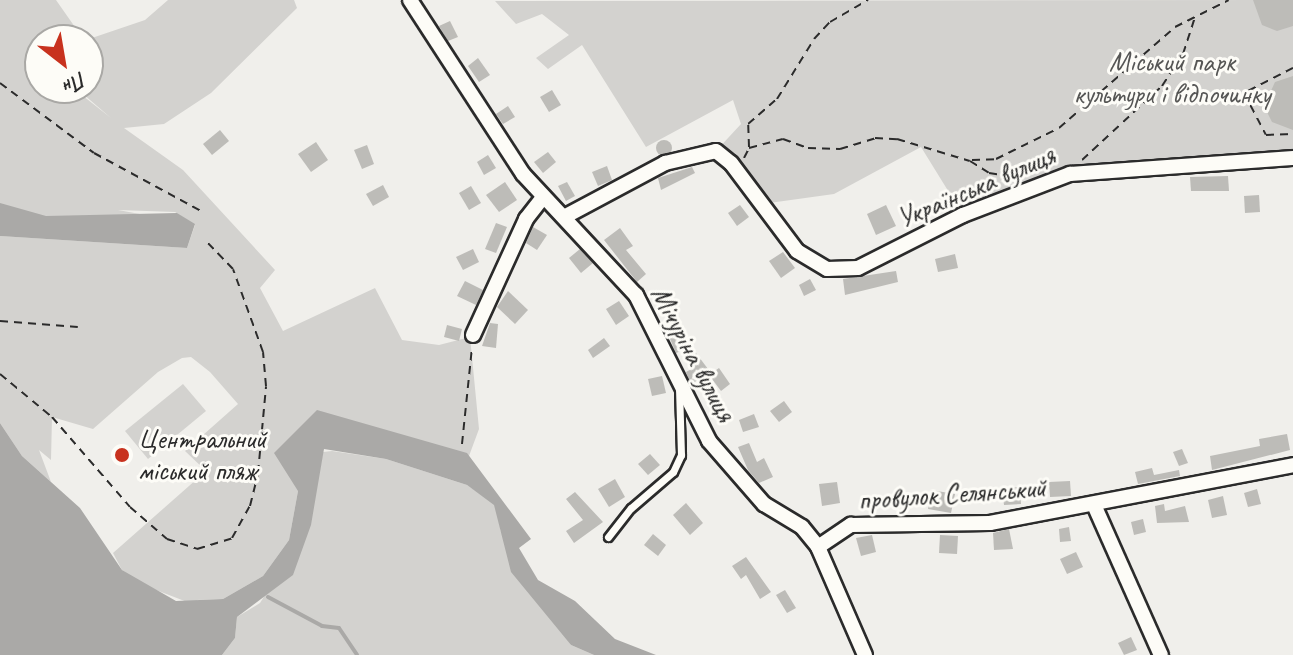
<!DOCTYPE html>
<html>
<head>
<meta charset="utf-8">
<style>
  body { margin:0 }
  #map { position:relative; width:1293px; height:655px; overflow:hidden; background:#f0efeb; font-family:Caveat,sans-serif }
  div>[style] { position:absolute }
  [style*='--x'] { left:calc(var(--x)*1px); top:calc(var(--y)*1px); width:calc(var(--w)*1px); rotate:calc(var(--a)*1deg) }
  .green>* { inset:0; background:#d3d2cf }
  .water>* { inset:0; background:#aaa9a7 }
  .stream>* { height:4px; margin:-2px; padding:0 2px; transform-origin:2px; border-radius:2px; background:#aaa9a7 }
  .building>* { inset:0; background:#bdbcb8 }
  .round { border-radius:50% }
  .path>* { height:2px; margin-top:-1px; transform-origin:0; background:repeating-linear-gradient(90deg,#2b2b2b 0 8px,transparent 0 14px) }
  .roads { filter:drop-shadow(2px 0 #2b2b2b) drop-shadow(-2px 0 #2b2b2b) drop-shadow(0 2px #2b2b2b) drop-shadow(0 -2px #2b2b2b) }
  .lane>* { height:7px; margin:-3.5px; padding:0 3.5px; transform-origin:3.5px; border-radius:3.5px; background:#fdfcf7 }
  .street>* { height:14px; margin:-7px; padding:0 7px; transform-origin:7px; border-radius:7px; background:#fdfcf7 }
  .dots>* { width:22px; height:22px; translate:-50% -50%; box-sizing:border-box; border:4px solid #fdfcf7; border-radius:50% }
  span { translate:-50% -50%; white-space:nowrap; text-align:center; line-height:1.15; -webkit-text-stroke:6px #fdfcf7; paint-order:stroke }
  .park-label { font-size:28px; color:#555554 }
  .street-label { font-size:28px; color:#2b2b2b }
  .poi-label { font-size:28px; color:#2b2b2b }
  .left { translate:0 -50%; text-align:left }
  .north { position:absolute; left:24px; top:24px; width:80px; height:80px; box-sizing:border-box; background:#fdfcf7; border:2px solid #a9a8a5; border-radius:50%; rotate:149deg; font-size:22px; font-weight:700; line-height:32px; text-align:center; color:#2b2b2b }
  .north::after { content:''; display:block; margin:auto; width:28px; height:36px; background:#c8321e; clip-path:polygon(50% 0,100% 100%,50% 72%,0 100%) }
</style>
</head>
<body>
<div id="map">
  <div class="green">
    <i style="clip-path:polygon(0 0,56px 0,84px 40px,40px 40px,40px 88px,73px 88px,111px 118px,76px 88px,88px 88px,86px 40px,145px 20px,168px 0,294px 0,297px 8px,211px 93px,164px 124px,124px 128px,183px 170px,275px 270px,260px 288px,283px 331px,375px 288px,402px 340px,439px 345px,470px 337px,479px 429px,469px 456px,332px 418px,298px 491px,289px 540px,263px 576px,223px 599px,197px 600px,195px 605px,143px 585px,122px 570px,113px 553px,206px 471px,185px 451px,238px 404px,210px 372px,191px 357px,182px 358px,158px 372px,93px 429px,52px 417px,51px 460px,39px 450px,51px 482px,22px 456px,0 423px,0 236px,187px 248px,195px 225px,175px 212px,118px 210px,156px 217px,47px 219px,0 205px)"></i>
    <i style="clip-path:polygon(1293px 0,1293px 155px,1070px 174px,963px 215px,921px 147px,834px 194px,762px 204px,716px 151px,741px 124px,733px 100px,646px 147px,582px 45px,548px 69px,536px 58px,569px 35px,542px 14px,516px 24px,495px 1px)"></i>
    <i style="clip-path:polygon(183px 384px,206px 411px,148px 459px,125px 431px)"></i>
    <i style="clip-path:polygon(332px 451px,386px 459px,467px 485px,496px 505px,501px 532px,571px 645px,594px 655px,222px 655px,235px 638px,237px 617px,260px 603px,310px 524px,323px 452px)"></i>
  </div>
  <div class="water">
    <i style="clip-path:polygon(0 203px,46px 216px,177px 213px,195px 224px,187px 248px,0 236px)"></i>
    <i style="clip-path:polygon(317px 410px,467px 453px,531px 539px,519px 548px,538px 580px,575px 601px,615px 639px,656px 655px,594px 655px,571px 645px,511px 572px,494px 505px,467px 485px,386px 459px,324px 449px,311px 525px,293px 575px,237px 617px,235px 638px,222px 655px,0 655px,0 423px,22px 456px,80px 508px,122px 570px,176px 601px,223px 599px,263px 576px,289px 540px,298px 491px,274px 453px)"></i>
  </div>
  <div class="stream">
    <i style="--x:268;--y:597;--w:61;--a:28.2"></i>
    <i style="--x:322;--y:626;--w:17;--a:7"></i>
    <i style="--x:339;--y:628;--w:32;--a:56"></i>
  </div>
  <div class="building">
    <i style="clip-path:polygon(1253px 0,1293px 0,1293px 26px,1277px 31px,1262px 25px)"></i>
    <i style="clip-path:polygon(450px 21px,458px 37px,448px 41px,439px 26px)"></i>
    <i style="clip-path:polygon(478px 58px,490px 75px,479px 82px,468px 66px)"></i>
    <i style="clip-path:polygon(1293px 76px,1293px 130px,1272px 122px,1264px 106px,1275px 82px)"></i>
    <i style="clip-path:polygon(552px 90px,561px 105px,549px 112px,540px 97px)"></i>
    <i style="clip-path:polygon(508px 106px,515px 117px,503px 124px,496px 114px)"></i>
    <i style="clip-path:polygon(220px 130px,229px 141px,212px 155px,203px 144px)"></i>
    <i class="round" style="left:656px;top:140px;width:16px;height:16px"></i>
    <i style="clip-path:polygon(316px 142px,328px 160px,311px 172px,298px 154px)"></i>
    <i style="clip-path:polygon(367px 145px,374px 164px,362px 169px,354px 150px)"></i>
    <i style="clip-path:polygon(548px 152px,556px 162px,543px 173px,534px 162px)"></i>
    <i style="clip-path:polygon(488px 155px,496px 168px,484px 175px,477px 162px)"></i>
    <i style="clip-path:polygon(607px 166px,612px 180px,598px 186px,592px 172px)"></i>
    <i style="clip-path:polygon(692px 167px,695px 173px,661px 190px,658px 178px)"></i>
    <i style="clip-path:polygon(1228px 176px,1229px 191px,1191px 191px,1190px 177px)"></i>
    <i style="clip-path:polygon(505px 182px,517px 200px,499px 212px,486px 195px)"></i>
    <i style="clip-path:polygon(567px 182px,575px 196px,566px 201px,558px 186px)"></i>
    <i style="clip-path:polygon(383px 185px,389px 197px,373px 206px,366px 194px)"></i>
    <i style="clip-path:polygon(471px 186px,481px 203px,469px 210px,459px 193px)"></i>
    <i style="clip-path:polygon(1259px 195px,1260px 212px,1245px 213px,1244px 196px)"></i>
    <i style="clip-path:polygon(740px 205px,749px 217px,737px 226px,728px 213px)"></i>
    <i style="clip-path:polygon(886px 205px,896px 226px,876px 235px,867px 214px)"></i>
    <i style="clip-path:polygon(496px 223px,507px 227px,496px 253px,485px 249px)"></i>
    <i style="clip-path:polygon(533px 227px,547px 235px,537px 250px,526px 243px)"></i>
    <i style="clip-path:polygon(620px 228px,633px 246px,626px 250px,646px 274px,637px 282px,604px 240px)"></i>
    <i style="clip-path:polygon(473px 249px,479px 262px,463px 270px,456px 257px)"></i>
    <i style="clip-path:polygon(580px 249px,593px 263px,581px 273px,569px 258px)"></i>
    <i style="clip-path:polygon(783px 252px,795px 268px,781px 278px,769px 261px)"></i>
    <i style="clip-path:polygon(955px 254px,958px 268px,938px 272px,935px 259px)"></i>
    <i style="clip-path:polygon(896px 271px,898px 282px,845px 295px,843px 279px)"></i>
    <i style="clip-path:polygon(810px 279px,816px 290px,804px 296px,799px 285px)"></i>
    <i style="clip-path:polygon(465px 281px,483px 290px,476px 305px,457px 296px)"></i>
    <i style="clip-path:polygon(508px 291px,528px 310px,515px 324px,497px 307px)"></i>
    <i style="clip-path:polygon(619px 301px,629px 316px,616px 325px,606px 309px)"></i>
    <i style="clip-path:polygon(490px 323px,498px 324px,496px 348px,482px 346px)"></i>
    <i style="clip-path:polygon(447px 325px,462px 329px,459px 341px,444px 337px)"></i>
    <i style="clip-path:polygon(678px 330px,686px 349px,676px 353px,668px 334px)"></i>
    <i style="clip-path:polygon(604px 338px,610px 346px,593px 358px,588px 350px)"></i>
    <i style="clip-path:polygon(696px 353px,711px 373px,691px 384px,686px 372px,695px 367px,688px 359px)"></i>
    <i style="clip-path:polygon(719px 368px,730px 384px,721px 391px,709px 375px)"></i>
    <i style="clip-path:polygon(662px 376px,666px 393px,652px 396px,648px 379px)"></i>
    <i style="clip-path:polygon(784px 401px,792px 412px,779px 422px,770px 411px)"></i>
    <i style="clip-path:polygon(754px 414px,759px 427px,743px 432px,739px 420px)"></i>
    <i style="clip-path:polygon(1287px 434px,1290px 450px,1212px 470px,1210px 456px,1260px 446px,1259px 439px)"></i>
    <i style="clip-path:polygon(749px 443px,757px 462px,764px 458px,773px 477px,759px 483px,748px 470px,738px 447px)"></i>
    <i style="clip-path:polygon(1182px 449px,1188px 463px,1179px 466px,1173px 452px)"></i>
    <i style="clip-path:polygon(650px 454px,660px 465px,648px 475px,638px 464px)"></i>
    <i style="clip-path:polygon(1152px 468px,1154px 475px,1179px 470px,1180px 476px,1138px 484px,1135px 472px)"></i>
    <i style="clip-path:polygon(615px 479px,625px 497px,609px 507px,598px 489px)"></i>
    <i style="clip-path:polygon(1070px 481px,1071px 496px,1050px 497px,1049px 482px)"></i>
    <i style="clip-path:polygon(837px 482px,840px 503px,822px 506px,819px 484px)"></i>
    <i style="clip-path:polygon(1020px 487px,1021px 504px,1004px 505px,1002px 488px)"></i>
    <i style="clip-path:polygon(1257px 489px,1261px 504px,1248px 507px,1244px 493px)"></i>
    <i style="clip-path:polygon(931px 490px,955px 494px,951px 513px,928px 509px)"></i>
    <i style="clip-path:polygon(575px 492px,603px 522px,574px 543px,566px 531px,583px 520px,566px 499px)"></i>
    <i style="clip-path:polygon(1223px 496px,1227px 515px,1212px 518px,1208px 500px)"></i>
    <i style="clip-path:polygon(686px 503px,703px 523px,690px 535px,673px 515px)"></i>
    <i style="clip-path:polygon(1164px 504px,1165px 511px,1185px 506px,1189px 522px,1157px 523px,1155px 506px)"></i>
    <i style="clip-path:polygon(1143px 519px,1146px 532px,1134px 535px,1131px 522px)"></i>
    <i style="clip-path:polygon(1069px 527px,1071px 541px,1060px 542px,1059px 529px)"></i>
    <i style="clip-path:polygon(1009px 529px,1013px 549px,994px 550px,993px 533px)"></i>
    <i style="clip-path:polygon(653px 534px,666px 545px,658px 556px,644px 545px)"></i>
    <i style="clip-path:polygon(872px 535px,876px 552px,861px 556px,856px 538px)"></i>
    <i style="clip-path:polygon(940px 535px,958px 536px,957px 554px,939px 553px)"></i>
    <i style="clip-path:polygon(1076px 552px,1083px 567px,1067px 574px,1060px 559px)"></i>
    <i style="clip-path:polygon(746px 557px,771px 592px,760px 599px,746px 575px,741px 579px,732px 566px)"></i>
    <i style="clip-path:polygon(785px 590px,796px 608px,787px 613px,776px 595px)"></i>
    <i style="clip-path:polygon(1131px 637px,1137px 650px,1124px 655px,1118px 643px)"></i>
  </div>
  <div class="path">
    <i style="--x:1293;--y:68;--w:55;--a:153"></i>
    <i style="--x:1244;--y:93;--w:47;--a:62.4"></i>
    <i style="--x:1266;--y:135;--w:27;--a:-2"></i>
    <i style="--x:0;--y:83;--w:117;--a:36.7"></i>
    <i style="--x:94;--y:153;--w:122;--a:28.5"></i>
    <i style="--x:749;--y:147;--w:23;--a:-92"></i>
    <i style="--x:748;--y:124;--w:38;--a:-41"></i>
    <i style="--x:777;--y:99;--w:70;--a:-58.3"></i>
    <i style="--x:814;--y:39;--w:23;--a:-47"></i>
    <i style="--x:830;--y:22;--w:44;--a:-30.1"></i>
    <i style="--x:744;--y:158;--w:11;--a:-63"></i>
    <i style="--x:749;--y:148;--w:35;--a:-15"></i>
    <i style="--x:783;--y:139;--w:27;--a:20"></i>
    <i style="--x:808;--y:148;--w:32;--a:2"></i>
    <i style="--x:840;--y:149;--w:37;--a:-17"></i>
    <i style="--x:875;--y:138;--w:22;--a:3"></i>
    <i style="--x:897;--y:139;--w:76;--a:16.8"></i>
    <i style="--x:970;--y:161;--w:22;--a:32"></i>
    <i style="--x:989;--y:173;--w:33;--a:9"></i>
    <i style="--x:972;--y:160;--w:24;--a:-2"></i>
    <i style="--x:996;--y:159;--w:70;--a:-26.2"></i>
    <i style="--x:1059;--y:128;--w:154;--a:-41"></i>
    <i style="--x:1175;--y:27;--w:60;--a:-26.6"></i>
    <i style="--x:1082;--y:160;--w:109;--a:-42.8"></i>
    <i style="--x:1162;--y:86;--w:38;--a:-57"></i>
    <i style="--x:1183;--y:54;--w:38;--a:-72"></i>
    <i style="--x:0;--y:321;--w:78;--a:4.4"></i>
    <i style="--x:0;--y:374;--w:67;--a:39.6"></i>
    <i style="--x:52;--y:417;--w:119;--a:49.1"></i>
    <i style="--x:130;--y:507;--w:49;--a:40.9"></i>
    <i style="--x:167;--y:539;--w:32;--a:18"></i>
    <i style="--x:197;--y:549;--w:37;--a:-17"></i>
    <i style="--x:232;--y:538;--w:37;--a:-61"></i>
    <i style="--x:250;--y:506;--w:34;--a:-76"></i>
    <i style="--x:258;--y:473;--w:87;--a:-84.7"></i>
    <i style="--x:266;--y:386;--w:34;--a:-95"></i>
    <i style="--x:263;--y:352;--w:88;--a:-109.9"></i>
    <i style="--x:233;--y:269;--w:40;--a:-134"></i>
    <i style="--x:462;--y:444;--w:97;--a:-84.1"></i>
  </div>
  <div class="roads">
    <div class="lane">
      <i style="--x:608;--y:537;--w:37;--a:-52"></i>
      <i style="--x:631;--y:508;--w:55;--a:-40.6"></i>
      <i style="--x:673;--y:472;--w:19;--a:-65"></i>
      <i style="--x:681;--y:455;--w:69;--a:-91.7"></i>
    </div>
    <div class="street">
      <i style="--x:410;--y:0;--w:207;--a:57"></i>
      <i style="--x:523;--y:174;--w:166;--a:47"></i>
      <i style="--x:636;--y:295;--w:163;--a:63.4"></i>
      <i style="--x:709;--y:441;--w:84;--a:48.9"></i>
      <i style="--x:764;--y:504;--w:44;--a:31.2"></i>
      <i style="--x:802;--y:527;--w:26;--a:51"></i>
      <i style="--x:818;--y:547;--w:118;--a:66.5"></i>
      <i style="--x:564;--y:217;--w:115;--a:-28.1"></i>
      <i style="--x:665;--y:163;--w:52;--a:-13.2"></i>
      <i style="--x:716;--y:151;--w:19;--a:39"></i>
      <i style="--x:731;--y:163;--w:110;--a:53.1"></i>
      <i style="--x:797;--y:251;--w:35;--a:31"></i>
      <i style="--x:827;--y:269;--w:31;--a:-2"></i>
      <i style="--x:858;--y:268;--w:118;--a:-26.8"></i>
      <i style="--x:963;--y:215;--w:115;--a:-21"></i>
      <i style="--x:1070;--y:174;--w:224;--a:-4.1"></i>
      <i style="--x:473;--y:335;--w:128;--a:-65.4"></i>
      <i style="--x:526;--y:219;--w:28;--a:-52"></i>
      <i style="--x:1095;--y:507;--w:162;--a:66"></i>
      <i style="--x:818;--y:547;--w:40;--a:-34"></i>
      <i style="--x:851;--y:525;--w:139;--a:-0.8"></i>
      <i style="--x:990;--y:523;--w:309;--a:-10.8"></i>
    </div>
  </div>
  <div class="dots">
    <i style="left:122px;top:455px;background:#c8321e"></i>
  </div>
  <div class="park-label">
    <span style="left:1172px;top:78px">Міський парк<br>культури і відпочинку</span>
  </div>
  <div class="street-label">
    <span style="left:976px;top:187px;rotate:-23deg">Українська вулиця</span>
    <span style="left:693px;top:354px;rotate:62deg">Мічуріна вулиця</span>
    <span style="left:952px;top:494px;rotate:-4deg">провулок Селянський</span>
  </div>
  <div class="poi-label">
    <span class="left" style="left:138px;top:455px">Центральний<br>міський пляж</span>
  </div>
  <div class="north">Пн</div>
</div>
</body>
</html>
